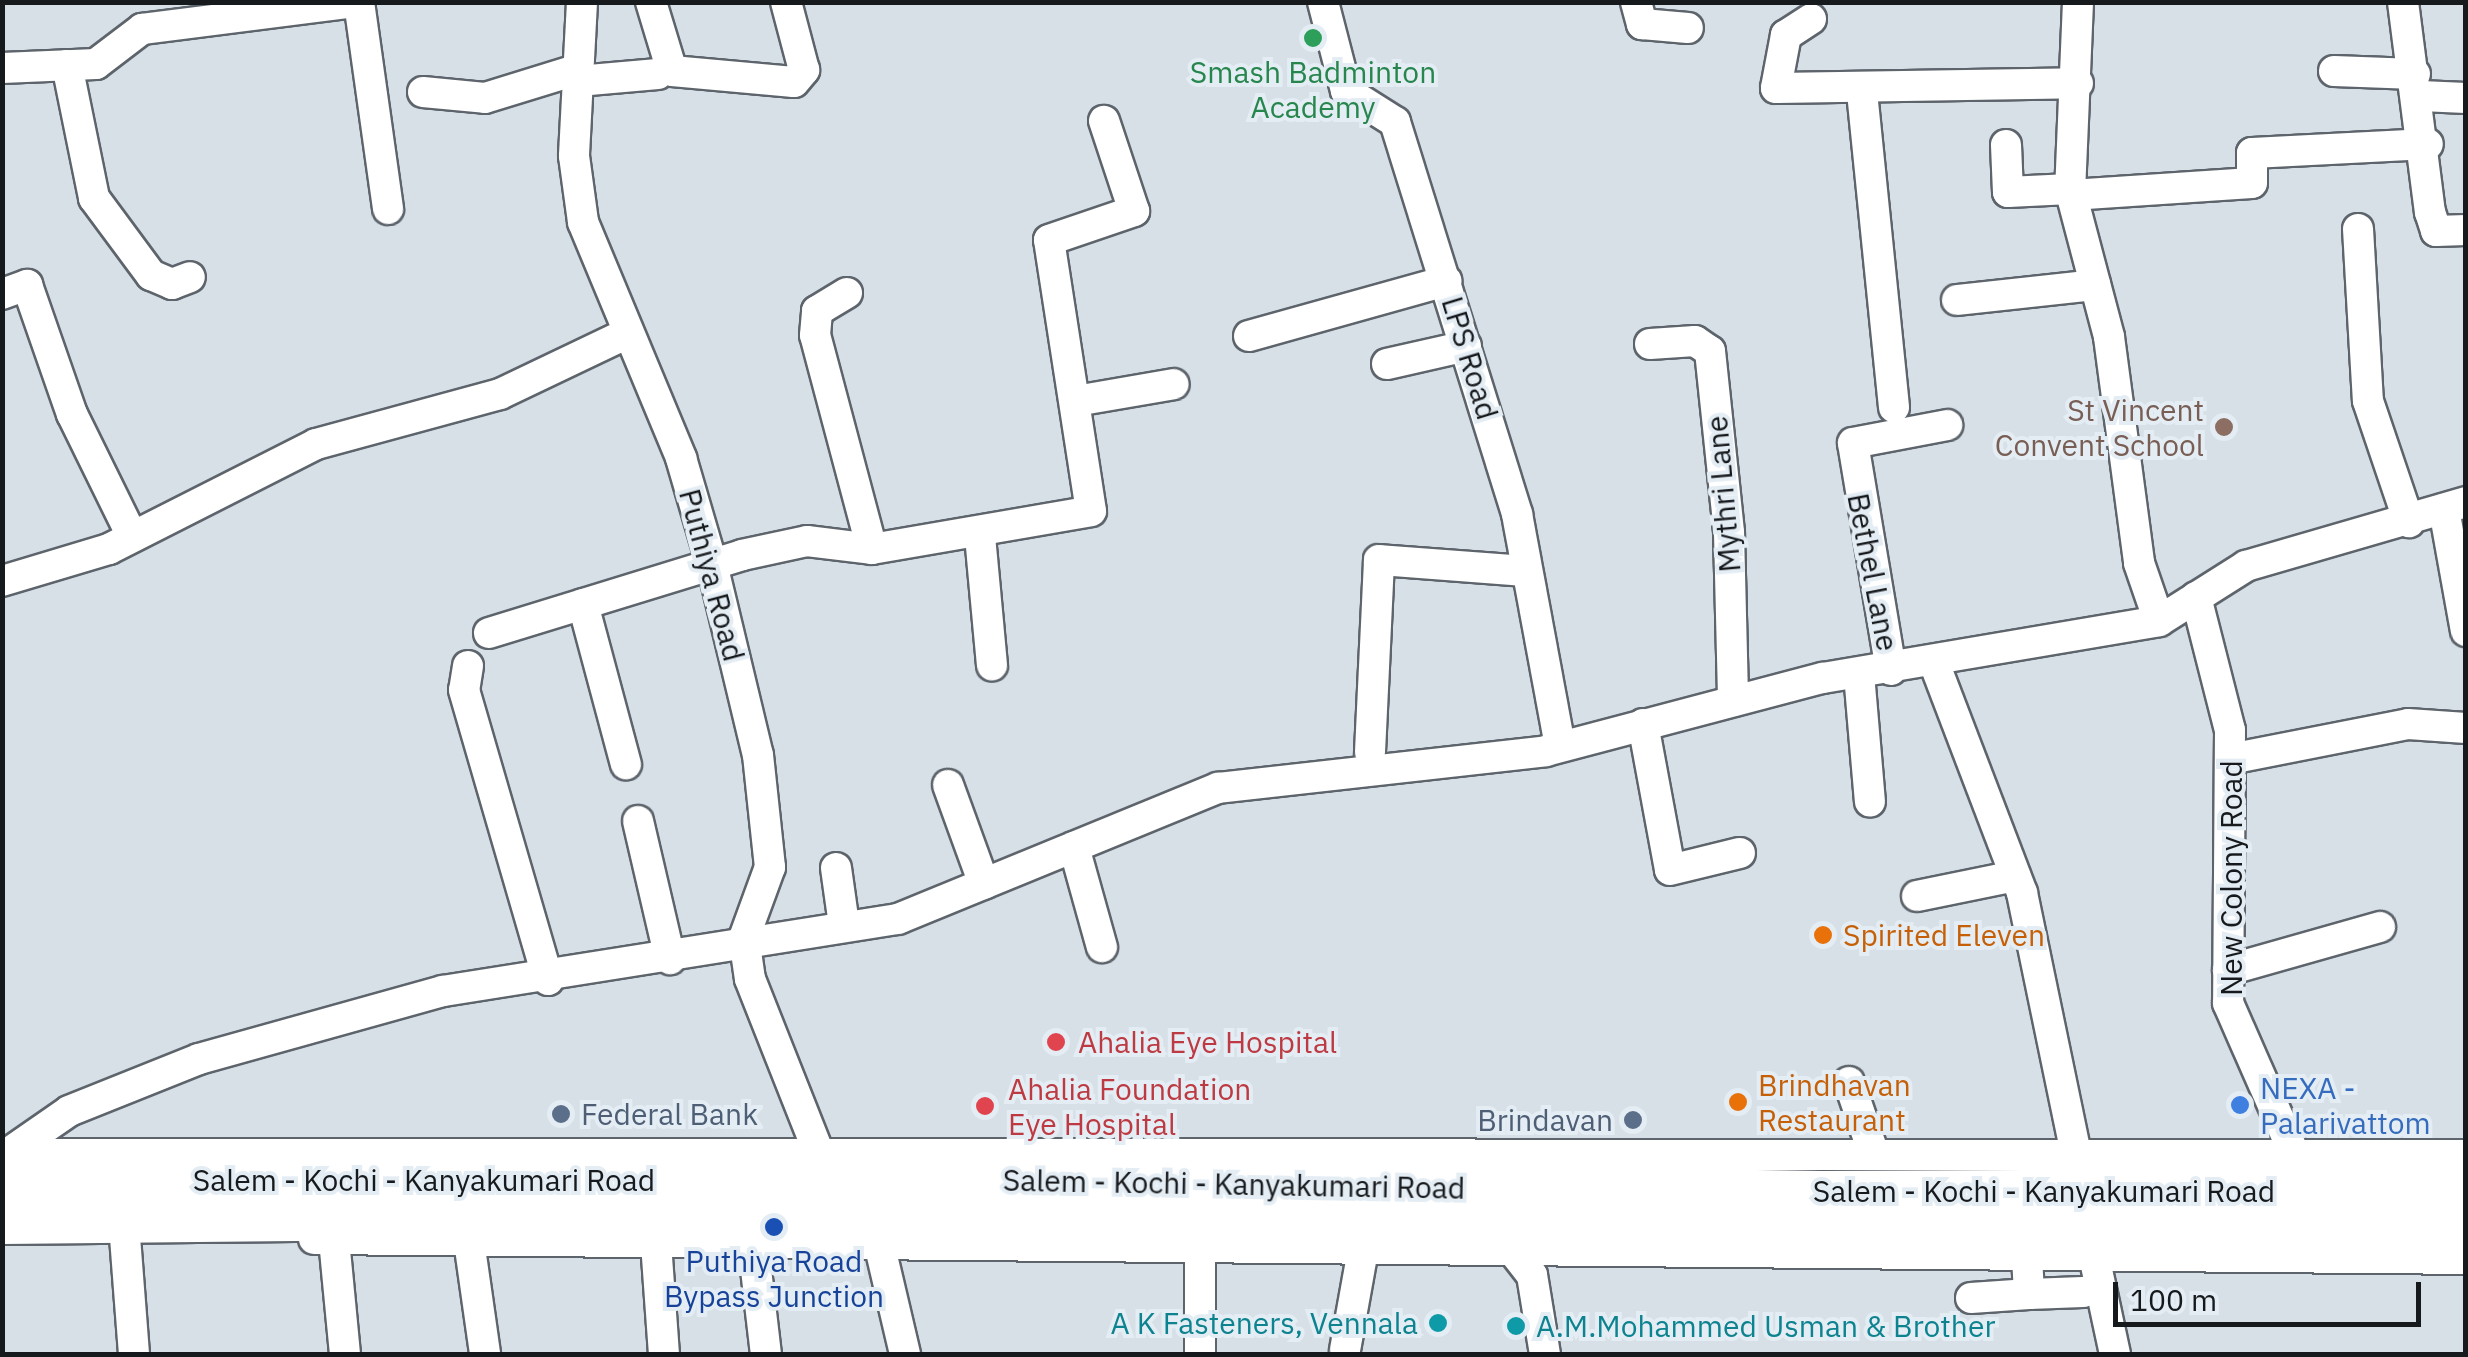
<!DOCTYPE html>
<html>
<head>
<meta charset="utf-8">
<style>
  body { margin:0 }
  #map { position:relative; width:2468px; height:1357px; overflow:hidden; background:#d7dfe7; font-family:"IBM Plex Sans",sans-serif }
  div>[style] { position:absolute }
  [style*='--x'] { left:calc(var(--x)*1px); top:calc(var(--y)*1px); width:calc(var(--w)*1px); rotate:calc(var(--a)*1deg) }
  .roads { filter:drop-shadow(2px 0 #5d646b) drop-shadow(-2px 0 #5d646b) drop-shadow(0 2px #5d646b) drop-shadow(0 -2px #5d646b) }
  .minor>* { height:30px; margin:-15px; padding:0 15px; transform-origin:15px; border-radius:15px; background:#fff }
  .highway>* { height:45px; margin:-22.5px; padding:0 22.5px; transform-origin:22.5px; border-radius:22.5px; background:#fff }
  .dots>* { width:28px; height:28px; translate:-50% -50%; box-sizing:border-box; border:5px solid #e4edf4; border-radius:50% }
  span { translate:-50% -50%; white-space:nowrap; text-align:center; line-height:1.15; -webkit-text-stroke:8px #e4edf4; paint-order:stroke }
  .leisure-label { font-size:30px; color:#27864d }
  .street-label { font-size:30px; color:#171a1d }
  .education-label { font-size:30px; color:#785e54 }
  .right { translate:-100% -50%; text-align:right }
  .food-label { font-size:30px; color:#c56008 }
  .left { translate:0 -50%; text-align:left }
  .health-label { font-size:30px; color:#be3a42 }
  .shop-label { font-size:30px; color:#366cbe }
  .service-label { font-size:30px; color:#4e5e75 }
  .transit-label { font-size:30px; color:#164399 }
  .culture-label { font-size:30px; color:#0d838f }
  .frame { position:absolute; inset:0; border:5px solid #171a1d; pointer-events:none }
  .scale { position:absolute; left:2113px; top:1282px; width:308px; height:45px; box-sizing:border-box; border:5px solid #171a1d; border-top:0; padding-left:12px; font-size:30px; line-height:35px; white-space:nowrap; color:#171a1d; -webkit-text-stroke:8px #e4edf4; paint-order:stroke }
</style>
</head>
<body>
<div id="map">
  <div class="roads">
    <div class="minor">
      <i style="--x:359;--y:2;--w:209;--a:82"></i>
      <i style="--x:582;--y:2;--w:154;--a:93"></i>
      <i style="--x:574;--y:156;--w:67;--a:82.2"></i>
      <i style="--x:583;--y:222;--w:256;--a:67.4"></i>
      <i style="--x:681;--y:458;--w:110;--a:73.7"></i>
      <i style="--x:712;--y:564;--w:196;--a:76.5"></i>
      <i style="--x:758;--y:755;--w:113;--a:83.9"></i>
      <i style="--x:770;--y:867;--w:76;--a:110.1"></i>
      <i style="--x:744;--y:938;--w:41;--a:81.7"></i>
      <i style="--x:750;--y:979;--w:182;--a:68.4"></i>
      <i style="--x:651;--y:2;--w:72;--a:73.1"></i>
      <i style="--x:672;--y:71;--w:122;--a:5.2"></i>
      <i style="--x:794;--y:82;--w:16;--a:-50"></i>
      <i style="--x:804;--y:70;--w:70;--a:-104.8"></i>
      <i style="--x:1323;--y:2;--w:92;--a:75.5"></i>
      <i style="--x:1346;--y:91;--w:58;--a:32.3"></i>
      <i style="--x:1395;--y:122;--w:411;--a:72.7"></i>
      <i style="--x:1517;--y:514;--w:236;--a:79.5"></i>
      <i style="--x:1636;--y:2;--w:23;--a:75"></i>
      <i style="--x:1642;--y:24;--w:46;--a:5"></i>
      <i style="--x:2078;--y:2;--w:187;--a:92.4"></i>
      <i style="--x:2070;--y:189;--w:153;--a:75.2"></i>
      <i style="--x:2109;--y:337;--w:228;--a:82.4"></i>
      <i style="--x:2139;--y:563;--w:61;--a:71"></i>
      <i style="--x:2403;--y:2;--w:212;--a:82.7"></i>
      <i style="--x:2430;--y:212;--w:20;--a:72"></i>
      <i style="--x:2436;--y:231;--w:30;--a:-2"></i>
      <i style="--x:1811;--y:19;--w:30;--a:147"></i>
      <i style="--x:1786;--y:35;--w:54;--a:100.7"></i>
      <i style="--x:1776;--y:88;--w:302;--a:-0.9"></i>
      <i style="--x:67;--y:65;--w:136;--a:78.5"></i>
      <i style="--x:94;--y:198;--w:96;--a:53.5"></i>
      <i style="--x:151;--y:275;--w:23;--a:23"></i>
      <i style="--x:172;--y:284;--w:19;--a:-21"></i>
      <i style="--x:2;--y:68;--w:94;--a:-2.4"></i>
      <i style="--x:96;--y:64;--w:58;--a:-37.3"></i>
      <i style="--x:142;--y:29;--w:216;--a:-7.2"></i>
      <i style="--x:2334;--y:71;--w:81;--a:2.1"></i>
      <i style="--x:578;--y:81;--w:80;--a:-5"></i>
      <i style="--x:423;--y:92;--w:62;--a:5.5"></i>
      <i style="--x:485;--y:98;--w:98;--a:-17.1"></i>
      <i style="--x:1862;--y:92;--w:317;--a:84.2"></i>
      <i style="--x:2421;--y:96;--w:45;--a:2.5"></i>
      <i style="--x:2006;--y:145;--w:47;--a:87.6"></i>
      <i style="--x:2008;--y:192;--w:62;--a:-2.8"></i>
      <i style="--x:2071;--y:195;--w:181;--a:-3.8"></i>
      <i style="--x:2252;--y:183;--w:30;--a:-90"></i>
      <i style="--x:2252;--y:153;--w:176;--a:-2.9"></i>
      <i style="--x:2358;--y:229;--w:172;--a:86.7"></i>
      <i style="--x:2368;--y:401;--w:128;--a:71.3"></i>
      <i style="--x:2;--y:294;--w:27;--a:-20"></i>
      <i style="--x:27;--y:285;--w:137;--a:70.8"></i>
      <i style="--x:72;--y:414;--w:136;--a:63.8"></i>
      <i style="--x:1957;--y:300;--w:139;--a:-6.2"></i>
      <i style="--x:1249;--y:336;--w:205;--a:-15.6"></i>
      <i style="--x:1650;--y:344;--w:45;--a:-3.8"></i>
      <i style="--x:1695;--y:341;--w:18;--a:34"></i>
      <i style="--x:1710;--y:351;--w:183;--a:84"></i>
      <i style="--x:1729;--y:533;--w:168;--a:88.6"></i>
      <i style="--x:1387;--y:364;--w:81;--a:-12.8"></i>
      <i style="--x:1076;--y:401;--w:99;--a:-9.8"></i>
      <i style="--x:2444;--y:509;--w:124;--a:79.8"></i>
      <i style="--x:980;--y:536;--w:130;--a:84.7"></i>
      <i style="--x:872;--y:549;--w:222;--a:-9.8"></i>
      <i style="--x:1091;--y:511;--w:274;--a:-98.8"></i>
      <i style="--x:1049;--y:240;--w:90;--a:-18.8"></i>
      <i style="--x:1134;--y:211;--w:95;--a:-108.4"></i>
      <i style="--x:2;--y:581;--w:112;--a:-16.7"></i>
      <i style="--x:109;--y:549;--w:232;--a:-26.9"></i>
      <i style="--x:316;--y:444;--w:191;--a:-15.2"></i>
      <i style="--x:500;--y:394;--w:140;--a:-25.5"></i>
      <i style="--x:2196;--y:597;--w:137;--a:75.7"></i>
      <i style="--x:2230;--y:730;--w:273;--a:90.4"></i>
      <i style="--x:2228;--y:1003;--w:162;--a:66.3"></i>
      <i style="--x:583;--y:604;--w:166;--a:75"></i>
      <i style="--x:489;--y:633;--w:265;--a:-17.1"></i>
      <i style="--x:742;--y:555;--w:66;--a:-12.2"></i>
      <i style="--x:807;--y:541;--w:65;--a:7"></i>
      <i style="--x:872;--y:549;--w:221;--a:-104.9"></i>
      <i style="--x:815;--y:335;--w:24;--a:-85"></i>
      <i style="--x:817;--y:311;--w:35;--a:-31"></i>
      <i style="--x:1935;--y:665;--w:244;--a:69.1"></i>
      <i style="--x:2022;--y:893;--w:261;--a:78.3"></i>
      <i style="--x:468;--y:666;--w:24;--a:99"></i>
      <i style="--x:464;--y:690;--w:302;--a:73.8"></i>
      <i style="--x:1891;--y:670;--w:230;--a:-99.5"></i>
      <i style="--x:1853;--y:443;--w:96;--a:-10.8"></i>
      <i style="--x:1859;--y:674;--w:128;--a:85.1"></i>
      <i style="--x:1643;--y:724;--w:148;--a:79.5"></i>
      <i style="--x:1670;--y:870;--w:72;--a:-13.7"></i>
      <i style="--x:1370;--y:752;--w:192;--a:-87.3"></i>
      <i style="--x:1379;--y:560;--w:145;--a:4.3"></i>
      <i style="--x:2230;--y:759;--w:181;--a:-11.1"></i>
      <i style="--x:2408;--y:724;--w:58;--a:3.9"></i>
      <i style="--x:948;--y:785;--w:105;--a:70"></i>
      <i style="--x:638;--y:821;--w:142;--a:76.9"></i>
      <i style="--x:1074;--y:847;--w:104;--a:74.4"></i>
      <i style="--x:836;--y:868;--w:58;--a:82"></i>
      <i style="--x:1917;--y:896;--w:100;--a:-11.5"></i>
      <i style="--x:2228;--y:970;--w:158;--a:-15.8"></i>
      <i style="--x:1849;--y:1082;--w:76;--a:70.9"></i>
      <i style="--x:5;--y:1154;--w:2461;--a:0.02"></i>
      <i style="--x:7;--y:1154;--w:75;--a:-34.7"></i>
      <i style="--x:69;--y:1111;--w:140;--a:-21.8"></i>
      <i style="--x:199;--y:1059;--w:253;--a:-15.6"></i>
      <i style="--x:443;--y:991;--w:461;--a:-9"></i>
      <i style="--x:898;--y:919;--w:346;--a:-22.3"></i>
      <i style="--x:1218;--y:788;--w:330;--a:-6.4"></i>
      <i style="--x:1546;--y:751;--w:286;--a:-14.8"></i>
      <i style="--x:1823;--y:678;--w:341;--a:-9.6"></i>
      <i style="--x:2159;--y:621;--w:103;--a:-32.3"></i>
      <i style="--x:2246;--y:566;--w:229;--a:-16.2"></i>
      <i style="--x:875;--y:1226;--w:131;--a:76.8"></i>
      <i style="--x:125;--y:1237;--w:117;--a:85.6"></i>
      <i style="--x:314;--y:1239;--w:2152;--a:0.53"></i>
      <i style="--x:334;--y:1240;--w:115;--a:84.5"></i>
      <i style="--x:469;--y:1241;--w:114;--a:81.9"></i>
      <i style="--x:656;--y:1243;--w:111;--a:85.9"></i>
      <i style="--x:753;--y:1244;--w:111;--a:83.3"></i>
      <i style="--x:1200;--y:1249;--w:105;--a:90"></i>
      <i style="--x:1513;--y:1251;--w:31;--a:52"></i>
      <i style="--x:1532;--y:1275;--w:80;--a:80.7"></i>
      <i style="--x:2027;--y:1256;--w:38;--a:87"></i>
      <i style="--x:2029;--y:1294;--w:54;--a:-2.1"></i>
      <i style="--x:2094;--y:1256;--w:100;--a:77.9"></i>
      <i style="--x:1971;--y:1298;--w:58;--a:-3.9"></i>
      <i style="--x:1345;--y:1350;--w:102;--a:-79.8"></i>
    </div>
    <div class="highway">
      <i style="--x:2;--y:1182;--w:822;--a:-0.28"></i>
      <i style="--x:824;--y:1178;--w:998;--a:0.86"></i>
      <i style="--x:1822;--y:1193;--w:644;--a:-0.27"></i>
      <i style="--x:2;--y:1221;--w:668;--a:-0.6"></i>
      <i style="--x:670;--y:1214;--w:1796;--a:0.45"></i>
    </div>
  </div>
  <div class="dots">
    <i style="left:1313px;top:38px;background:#2e9e5b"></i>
    <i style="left:2224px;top:427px;background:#8d6e63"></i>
    <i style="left:1823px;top:935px;background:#e8710a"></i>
    <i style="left:1056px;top:1042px;background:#e0444e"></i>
    <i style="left:1738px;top:1102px;background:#e8710a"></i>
    <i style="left:2240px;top:1105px;background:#3f7fe0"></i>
    <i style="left:985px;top:1106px;background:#e0444e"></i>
    <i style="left:561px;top:1114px;background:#5c6f8a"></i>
    <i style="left:1633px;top:1120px;background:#5c6f8a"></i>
    <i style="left:774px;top:1227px;background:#1a4fb4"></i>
    <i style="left:1438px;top:1323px;background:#0f9aa8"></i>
    <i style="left:1516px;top:1326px;background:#0f9aa8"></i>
  </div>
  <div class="leisure-label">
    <span style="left:1313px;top:89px">Smash Badminton<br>Academy</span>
  </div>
  <div class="street-label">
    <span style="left:1470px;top:358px;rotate:73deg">LPS Road</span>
    <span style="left:1723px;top:494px;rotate:-95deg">Mythri Lane</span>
    <span style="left:1873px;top:572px;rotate:79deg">Bethel Lane</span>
    <span style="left:712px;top:575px;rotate:75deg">Puthiya Road</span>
    <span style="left:2231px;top:878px;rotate:-90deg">New Colony Road</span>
    <span style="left:424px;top:1180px">Salem - Kochi - Kanyakumari Road</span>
    <span style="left:1234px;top:1184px;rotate:1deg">Salem - Kochi - Kanyakumari Road</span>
    <span style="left:2044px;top:1191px">Salem - Kochi - Kanyakumari Road</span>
  </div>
  <div class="education-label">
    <span class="right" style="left:2204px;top:427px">St Vincent<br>Convent School</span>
  </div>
  <div class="food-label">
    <span class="left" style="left:1843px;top:935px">Spirited Eleven</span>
    <span class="left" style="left:1758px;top:1102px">Brindhavan<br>Restaurant</span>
  </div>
  <div class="health-label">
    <span class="left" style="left:1078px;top:1042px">Ahalia Eye Hospital</span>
    <span class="left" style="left:1008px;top:1106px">Ahalia Foundation<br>Eye Hospital</span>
  </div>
  <div class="shop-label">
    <span class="left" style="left:2260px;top:1105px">NEXA -<br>Palarivattom</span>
  </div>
  <div class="service-label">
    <span class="left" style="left:581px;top:1114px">Federal Bank</span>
    <span class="right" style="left:1613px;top:1120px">Brindavan</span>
  </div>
  <div class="transit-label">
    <span style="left:774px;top:1278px">Puthiya Road<br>Bypass Junction</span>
  </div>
  <div class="culture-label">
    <span class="right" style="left:1418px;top:1323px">A K Fasteners, Vennala</span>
    <span class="left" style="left:1536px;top:1326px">A.M.Mohammed Usman &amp; Brother</span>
  </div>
  <div class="frame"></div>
  <div class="scale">100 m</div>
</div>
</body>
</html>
